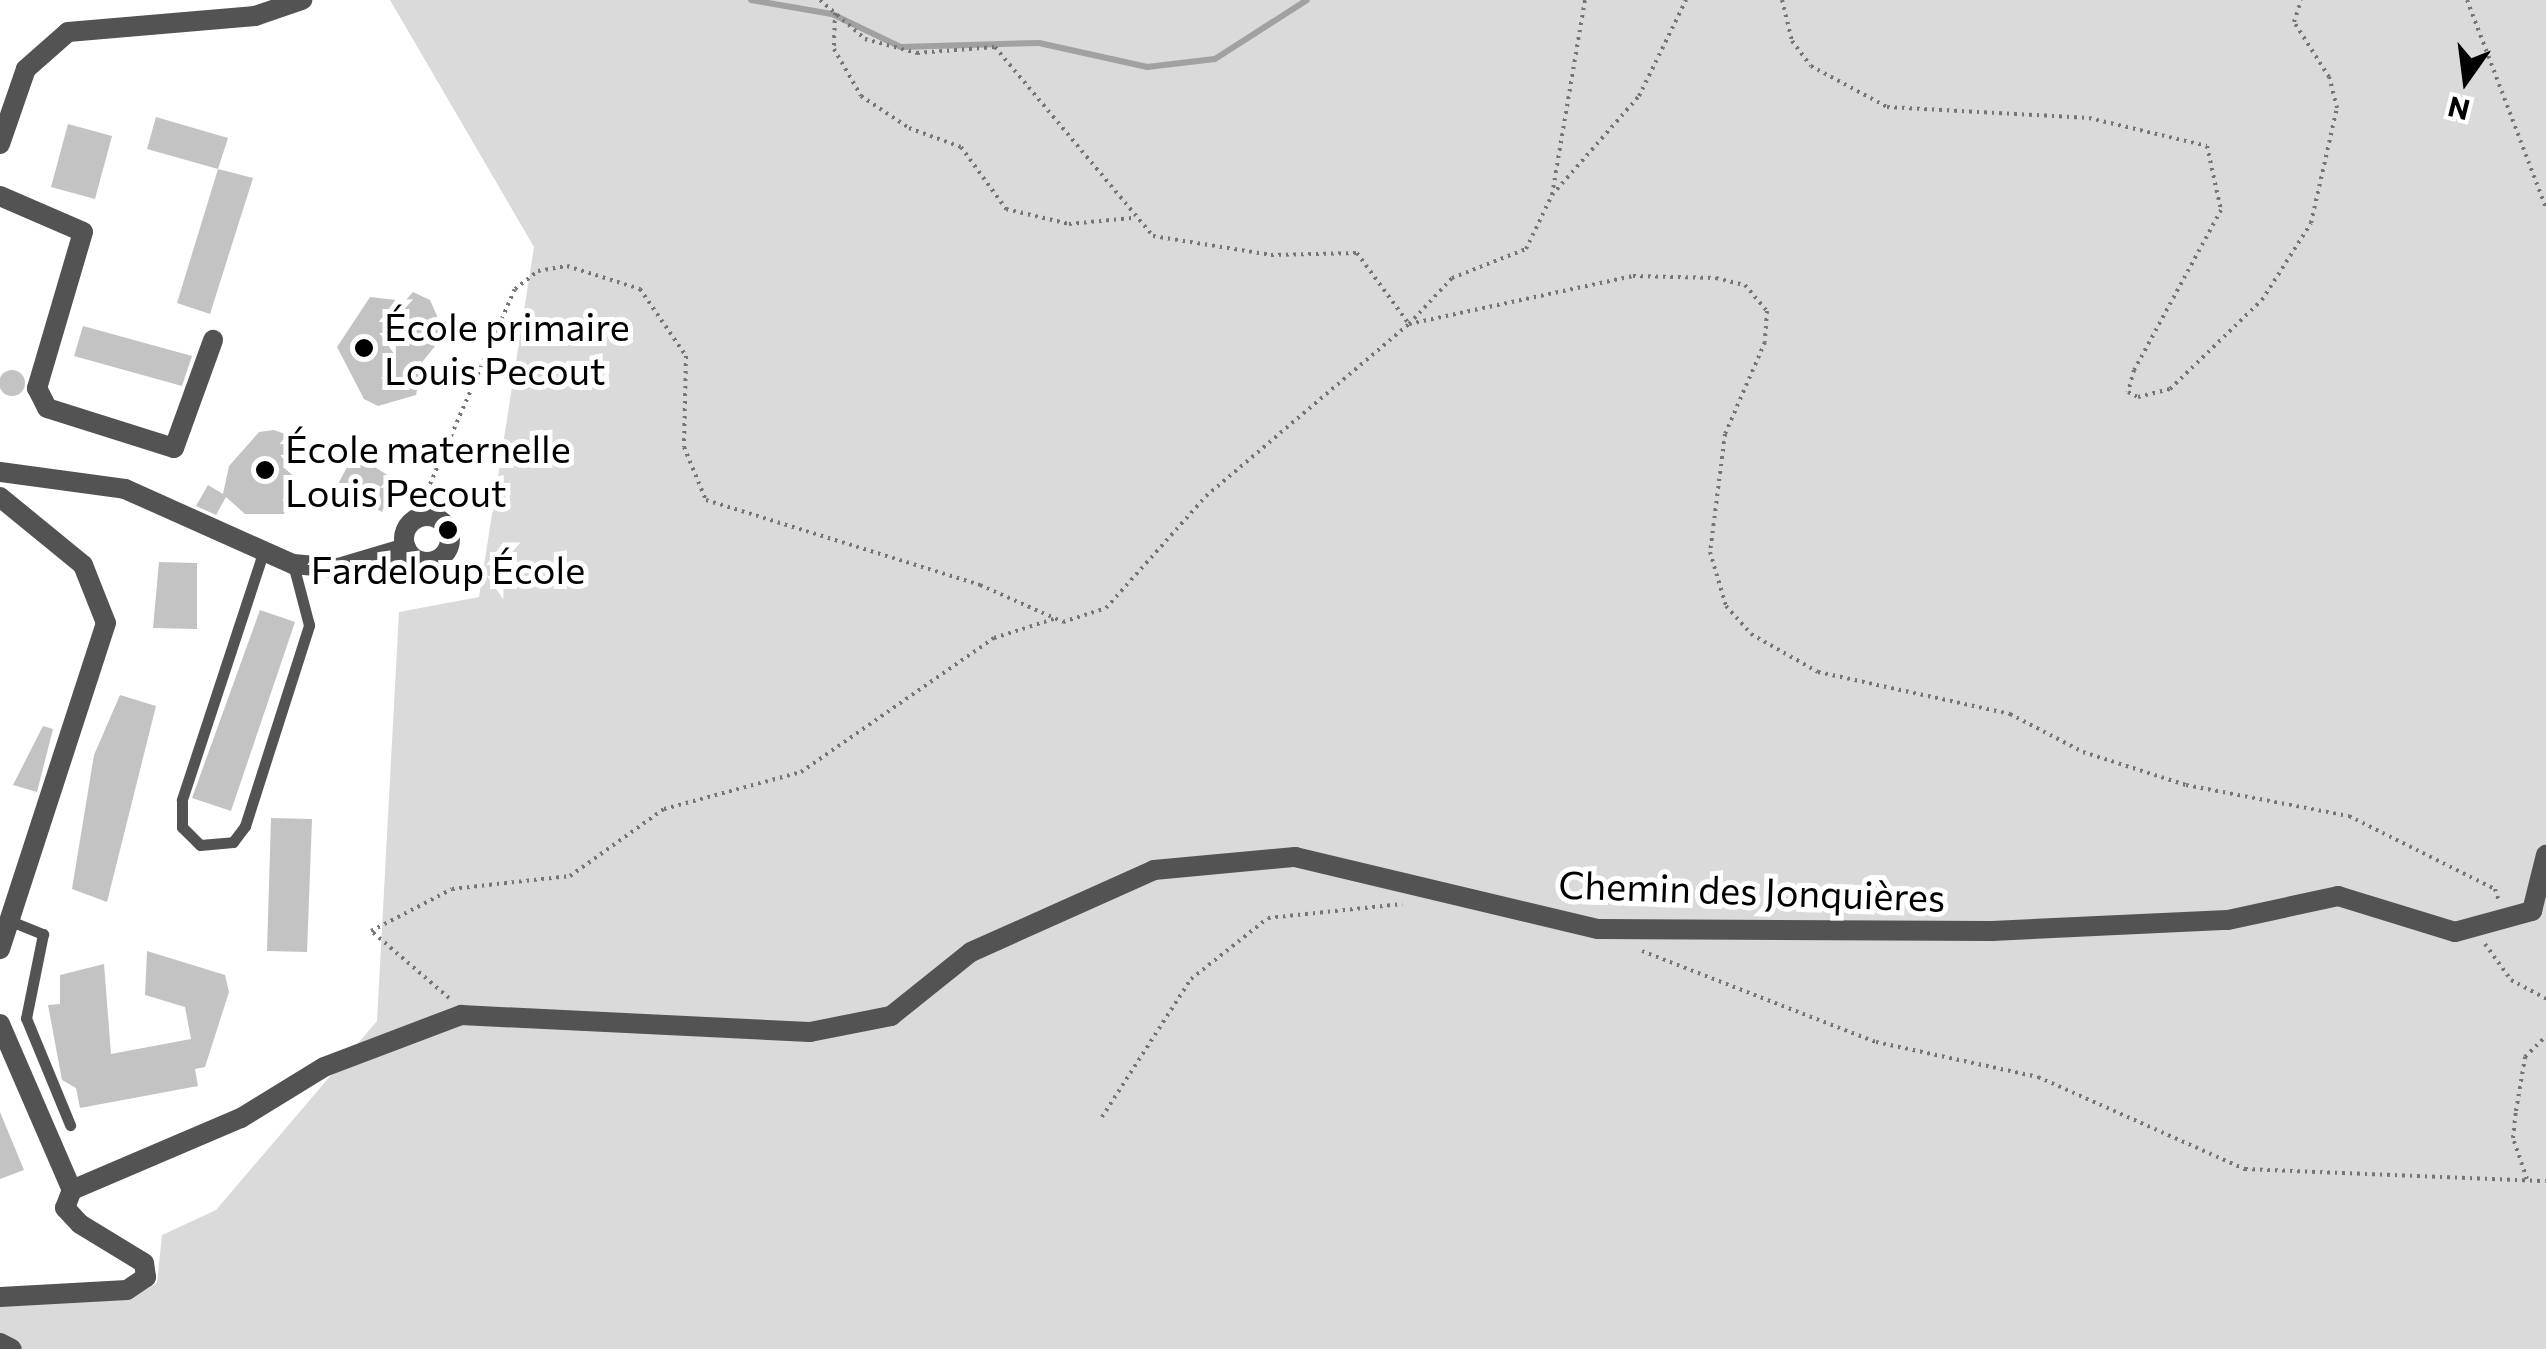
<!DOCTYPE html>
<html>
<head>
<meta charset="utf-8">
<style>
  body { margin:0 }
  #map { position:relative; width:2546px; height:1349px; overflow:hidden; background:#fff; font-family:Commissioner,sans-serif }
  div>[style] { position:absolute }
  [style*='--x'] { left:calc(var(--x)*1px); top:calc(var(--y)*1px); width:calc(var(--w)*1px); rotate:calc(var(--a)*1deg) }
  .green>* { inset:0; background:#dadada }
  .stream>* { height:6px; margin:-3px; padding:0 3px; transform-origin:3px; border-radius:3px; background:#a1a1a1 }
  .building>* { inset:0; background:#c3c3c3 }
  .round { border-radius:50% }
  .path>* { height:4px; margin-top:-2px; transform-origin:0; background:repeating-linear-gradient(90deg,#757575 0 2.5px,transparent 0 7.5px) }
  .lane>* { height:11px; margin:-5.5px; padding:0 5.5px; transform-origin:5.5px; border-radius:5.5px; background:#535353 }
  .street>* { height:20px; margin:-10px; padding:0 10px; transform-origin:10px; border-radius:10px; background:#535353 }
  .street>.ring { margin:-10px; padding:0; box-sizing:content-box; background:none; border:20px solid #535353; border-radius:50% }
  .dots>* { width:28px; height:28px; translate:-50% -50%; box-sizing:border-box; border:5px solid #fff; border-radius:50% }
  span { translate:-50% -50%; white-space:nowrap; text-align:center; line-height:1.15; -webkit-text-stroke:10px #fff; paint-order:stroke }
  .poi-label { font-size:38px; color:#000 }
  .left { translate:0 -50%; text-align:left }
  .street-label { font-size:38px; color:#000 }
  .north { position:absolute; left:2416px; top:30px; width:100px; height:100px; -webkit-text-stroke:8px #fff; paint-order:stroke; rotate:194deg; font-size:28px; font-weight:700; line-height:40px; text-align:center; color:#000 }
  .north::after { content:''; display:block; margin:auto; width:35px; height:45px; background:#000; clip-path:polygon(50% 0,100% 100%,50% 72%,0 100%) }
</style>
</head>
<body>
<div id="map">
  <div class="green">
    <i style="clip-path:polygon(390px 0,2546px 0,2546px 1349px,0 1349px,0 1298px,128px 1300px,157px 1283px,162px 1235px,216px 1210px,377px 1021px,399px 612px,479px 597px,534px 247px)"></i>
  </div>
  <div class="stream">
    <i style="--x:751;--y:0;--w:82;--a:9.8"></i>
    <i style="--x:832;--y:14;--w:76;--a:25.6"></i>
    <i style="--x:901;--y:47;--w:138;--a:-1.7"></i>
    <i style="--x:1039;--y:43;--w:111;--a:12.5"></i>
    <i style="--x:1147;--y:67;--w:68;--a:-6.7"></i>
    <i style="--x:1215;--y:59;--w:109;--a:-32.7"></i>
  </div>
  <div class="building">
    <i style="clip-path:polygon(156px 117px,228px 138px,218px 169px,147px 149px)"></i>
    <i style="clip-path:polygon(68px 124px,112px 136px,95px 199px,51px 187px)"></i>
    <i style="clip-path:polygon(218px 169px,253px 178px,210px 314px,177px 303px)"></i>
    <i style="clip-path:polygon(413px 292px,430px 300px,445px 334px,423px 361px,416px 395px,378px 406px,364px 399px,337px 347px,370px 297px,405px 301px)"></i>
    <i style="clip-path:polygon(83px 326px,192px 356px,182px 386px,74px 356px)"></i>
    <i class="round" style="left:-1px;top:370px;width:26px;height:26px"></i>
    <i style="clip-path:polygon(274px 430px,305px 441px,303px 460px,283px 467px,297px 479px,284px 514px,245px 514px,226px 497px,216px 515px,196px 506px,208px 485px,223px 494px,229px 466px,259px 432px)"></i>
    <i style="clip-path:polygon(354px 454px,397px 481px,382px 512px,338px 484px)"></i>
    <i style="clip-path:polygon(159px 562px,197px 563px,197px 629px,153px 628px)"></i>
    <i style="clip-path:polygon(260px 610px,295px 622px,231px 811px,192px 798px)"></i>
    <i style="clip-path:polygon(120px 695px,156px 706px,107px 902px,72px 889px,94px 755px)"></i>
    <i style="clip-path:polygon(43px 726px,53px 729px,37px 792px,13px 785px)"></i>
    <i style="clip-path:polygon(271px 818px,312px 819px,307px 952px,267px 951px)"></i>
    <i style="clip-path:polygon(147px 951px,225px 975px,229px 992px,205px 1067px,195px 1069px,198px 1086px,80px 1108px,76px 1088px,62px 1080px,48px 1005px,60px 1004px,60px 975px,104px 964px,111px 1054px,191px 1039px,185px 1007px,145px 995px)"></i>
    <i style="clip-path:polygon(0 1112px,24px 1170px,0 1179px)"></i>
  </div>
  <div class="path">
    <i style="--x:820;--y:0;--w:60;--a:40.9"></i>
    <i style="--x:865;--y:39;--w:54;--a:15.1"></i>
    <i style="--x:917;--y:53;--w:78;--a:-4.4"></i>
    <i style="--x:995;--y:47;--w:246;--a:50.1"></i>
    <i style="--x:1153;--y:236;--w:120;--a:9.1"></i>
    <i style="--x:1271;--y:255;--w:86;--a:-1.3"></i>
    <i style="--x:1357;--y:253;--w:88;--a:53.8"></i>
    <i style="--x:1409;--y:324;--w:63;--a:-46.9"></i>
    <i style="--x:1452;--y:278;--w:79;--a:-21.4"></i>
    <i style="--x:1526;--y:249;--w:60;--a:-64.3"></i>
    <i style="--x:1552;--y:195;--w:132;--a:-48.7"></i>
    <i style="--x:1639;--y:96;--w:107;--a:-63.9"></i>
    <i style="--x:1782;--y:0;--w:42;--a:76.3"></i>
    <i style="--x:1792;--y:41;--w:31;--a:53"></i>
    <i style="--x:1811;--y:66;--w:86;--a:28.3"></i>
    <i style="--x:1887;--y:107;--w:202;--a:3.1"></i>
    <i style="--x:2089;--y:118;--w:121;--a:13.3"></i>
    <i style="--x:2207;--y:146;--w:66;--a:77.7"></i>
    <i style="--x:2221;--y:210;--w:182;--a:118.5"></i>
    <i style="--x:2134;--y:370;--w:23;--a:105"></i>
    <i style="--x:2128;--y:392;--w:11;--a:27"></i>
    <i style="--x:2138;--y:397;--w:33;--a:-14"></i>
    <i style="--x:2170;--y:389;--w:128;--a:-44.1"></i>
    <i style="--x:2262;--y:300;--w:91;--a:-57.5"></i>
    <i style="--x:2311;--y:223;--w:118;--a:-77.3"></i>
    <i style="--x:2337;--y:108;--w:32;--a:-104"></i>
    <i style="--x:2329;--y:77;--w:65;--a:-122.5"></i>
    <i style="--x:2294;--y:22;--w:23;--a:-72"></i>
    <i style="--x:2467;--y:0;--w:222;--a:69.2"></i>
    <i style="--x:835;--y:13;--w:36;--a:92"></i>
    <i style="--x:834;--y:49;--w:54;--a:60.1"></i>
    <i style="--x:861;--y:96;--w:58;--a:33.7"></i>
    <i style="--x:909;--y:128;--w:55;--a:20.1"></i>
    <i style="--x:961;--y:147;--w:77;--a:54"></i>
    <i style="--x:1006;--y:209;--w:65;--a:13.4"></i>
    <i style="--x:1069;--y:224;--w:63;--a:-5.4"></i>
    <i style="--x:1552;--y:195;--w:198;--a:-80.4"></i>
    <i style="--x:427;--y:516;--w:25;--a:-90"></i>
    <i style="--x:427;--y:491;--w:220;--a:-66.5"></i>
    <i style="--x:515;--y:289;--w:29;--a:-38"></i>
    <i style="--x:538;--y:271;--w:29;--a:-10"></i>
    <i style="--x:567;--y:266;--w:77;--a:17.5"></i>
    <i style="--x:640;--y:289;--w:81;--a:55.5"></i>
    <i style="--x:686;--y:356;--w:91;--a:91.3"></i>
    <i style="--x:684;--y:447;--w:57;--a:67.5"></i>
    <i style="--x:706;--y:500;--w:287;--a:17.2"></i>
    <i style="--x:980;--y:585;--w:91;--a:24"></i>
    <i style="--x:1063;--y:622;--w:45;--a:-18"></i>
    <i style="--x:1106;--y:608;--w:150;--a:-48.2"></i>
    <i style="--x:1206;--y:496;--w:266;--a:-40.3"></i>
    <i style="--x:1409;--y:324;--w:229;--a:-12.1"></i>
    <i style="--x:1633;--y:276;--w:83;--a:1.4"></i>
    <i style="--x:1716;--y:278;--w:30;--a:14"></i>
    <i style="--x:1745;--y:285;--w:34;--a:50"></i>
    <i style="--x:1767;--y:311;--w:31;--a:94"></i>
    <i style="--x:1765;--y:342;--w:100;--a:113.5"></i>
    <i style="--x:1725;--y:434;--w:119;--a:97.2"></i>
    <i style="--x:1710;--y:552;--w:56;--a:73.5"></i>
    <i style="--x:1726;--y:606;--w:38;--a:48"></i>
    <i style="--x:1751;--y:634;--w:77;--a:29.6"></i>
    <i style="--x:1818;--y:672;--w:197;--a:12.3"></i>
    <i style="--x:2010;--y:714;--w:82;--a:27.5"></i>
    <i style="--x:2083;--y:752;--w:108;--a:17.8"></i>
    <i style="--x:2186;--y:785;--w:166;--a:10.8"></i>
    <i style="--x:2349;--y:816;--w:163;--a:26.6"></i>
    <i style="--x:2495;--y:889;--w:13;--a:72"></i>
    <i style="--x:2485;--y:944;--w:44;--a:54.2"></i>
    <i style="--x:2511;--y:980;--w:40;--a:28"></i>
    <i style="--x:1642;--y:951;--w:251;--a:21.3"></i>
    <i style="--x:1876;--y:1042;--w:166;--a:12.2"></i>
    <i style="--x:2038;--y:1077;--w:227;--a:24"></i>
    <i style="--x:2245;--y:1169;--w:301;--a:2.3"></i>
    <i style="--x:449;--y:998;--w:103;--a:-139.3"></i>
    <i style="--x:371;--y:931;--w:91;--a:-27.4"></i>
    <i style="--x:452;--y:889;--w:119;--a:-6.3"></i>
    <i style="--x:570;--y:876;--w:115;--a:-35.5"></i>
    <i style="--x:664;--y:809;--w:142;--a:-15.1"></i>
    <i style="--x:801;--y:772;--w:235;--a:-34.8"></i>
    <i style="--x:994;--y:638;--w:63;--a:-17.6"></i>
    <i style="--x:1102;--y:1117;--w:164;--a:-57.2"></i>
    <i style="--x:1191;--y:979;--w:98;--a:-38.4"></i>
    <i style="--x:1268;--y:918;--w:135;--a:-6"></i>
    <i style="--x:2527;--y:1179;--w:43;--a:-108.9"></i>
    <i style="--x:2513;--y:1138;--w:27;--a:-84"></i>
    <i style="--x:2516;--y:1111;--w:55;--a:-80.5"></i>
    <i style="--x:2525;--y:1057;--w:30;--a:-45"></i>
  </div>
  <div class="lane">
    <i style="--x:263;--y:553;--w:260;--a:108.2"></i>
    <i style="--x:182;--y:800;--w:27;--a:90"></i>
    <i style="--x:182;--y:827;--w:25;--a:45"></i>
    <i style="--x:200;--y:845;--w:33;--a:-5"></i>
    <i style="--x:233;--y:842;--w:20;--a:-53"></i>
    <i style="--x:245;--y:826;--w:211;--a:-72.3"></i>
    <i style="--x:309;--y:625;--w:63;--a:-104.7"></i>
    <i style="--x:8;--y:920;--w:38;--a:22"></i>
    <i style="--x:43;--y:934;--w:86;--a:101.4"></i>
    <i style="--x:26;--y:1018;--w:116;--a:67.6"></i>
  </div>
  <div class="street">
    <i style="--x:0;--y:144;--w:79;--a:-70.9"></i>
    <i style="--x:26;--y:69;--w:56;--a:-41.4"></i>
    <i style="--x:68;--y:32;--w:188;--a:-4.9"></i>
    <i style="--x:255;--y:16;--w:50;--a:-18.8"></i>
    <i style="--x:0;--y:196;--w:90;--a:23.4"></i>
    <i style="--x:83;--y:232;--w:163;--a:106.4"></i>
    <i style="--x:37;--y:388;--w:22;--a:63"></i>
    <i style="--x:47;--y:408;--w:133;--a:17.5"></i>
    <i style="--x:174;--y:448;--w:115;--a:-70.1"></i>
    <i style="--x:0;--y:472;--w:126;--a:7.7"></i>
    <i style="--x:125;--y:489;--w:184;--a:24.1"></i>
    <i style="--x:293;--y:564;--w:45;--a:5.1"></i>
    <i style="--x:338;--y:568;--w:71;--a:-16.4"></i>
    <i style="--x:0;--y:497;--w:107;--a:39.3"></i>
    <i style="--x:83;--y:565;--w:62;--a:68.4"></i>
    <i style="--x:106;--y:623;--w:343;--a:108"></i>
    <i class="ring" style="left:404px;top:516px;width:26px;height:26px"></i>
    <i style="--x:0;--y:1024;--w:181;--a:66.6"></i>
    <i style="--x:0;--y:1297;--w:127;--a:-3.2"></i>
    <i style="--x:127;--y:1290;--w:23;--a:-34"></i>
    <i style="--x:146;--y:1277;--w:14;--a:-98"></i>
    <i style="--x:144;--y:1263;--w:75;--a:-148.6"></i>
    <i style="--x:80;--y:1224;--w:22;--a:-133"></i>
    <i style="--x:65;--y:1208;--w:19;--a:-69"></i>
    <i style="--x:72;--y:1190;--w:184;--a:-23.1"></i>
    <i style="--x:241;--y:1118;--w:97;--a:-31.6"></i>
    <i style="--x:324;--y:1067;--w:147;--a:-20.8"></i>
    <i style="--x:461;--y:1015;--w:349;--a:2.8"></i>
    <i style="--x:810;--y:1032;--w:83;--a:-11.2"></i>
    <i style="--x:891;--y:1016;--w:102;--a:-38.7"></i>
    <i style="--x:971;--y:952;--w:201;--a:-24.1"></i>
    <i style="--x:1154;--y:870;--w:142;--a:-5.3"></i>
    <i style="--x:1295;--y:857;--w:311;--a:13.4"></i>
    <i style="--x:1598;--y:929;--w:394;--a:0.3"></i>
    <i style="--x:1992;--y:931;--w:236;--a:-2.7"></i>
    <i style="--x:2228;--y:920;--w:113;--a:-12.3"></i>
    <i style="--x:2338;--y:896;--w:122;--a:17.1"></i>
    <i style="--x:2455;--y:932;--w:80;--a:-15.3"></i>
    <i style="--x:2532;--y:911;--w:58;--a:-76"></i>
    <i style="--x:0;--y:1343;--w:13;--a:27"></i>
  </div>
  <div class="dots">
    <i style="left:364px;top:348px;background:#000"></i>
    <i style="left:265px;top:470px;background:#000"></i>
    <i style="left:448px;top:530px;background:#000"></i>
  </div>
  <div class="poi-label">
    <span class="left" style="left:384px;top:348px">École primaire<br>Louis Pecout</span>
    <span class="left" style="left:285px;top:470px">École maternelle<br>Louis Pecout</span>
    <span style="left:448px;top:569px">Fardeloup École</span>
  </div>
  <div class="street-label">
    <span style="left:1752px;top:890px;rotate:2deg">Chemin des Jonquières</span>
  </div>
  <div class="north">N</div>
</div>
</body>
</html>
